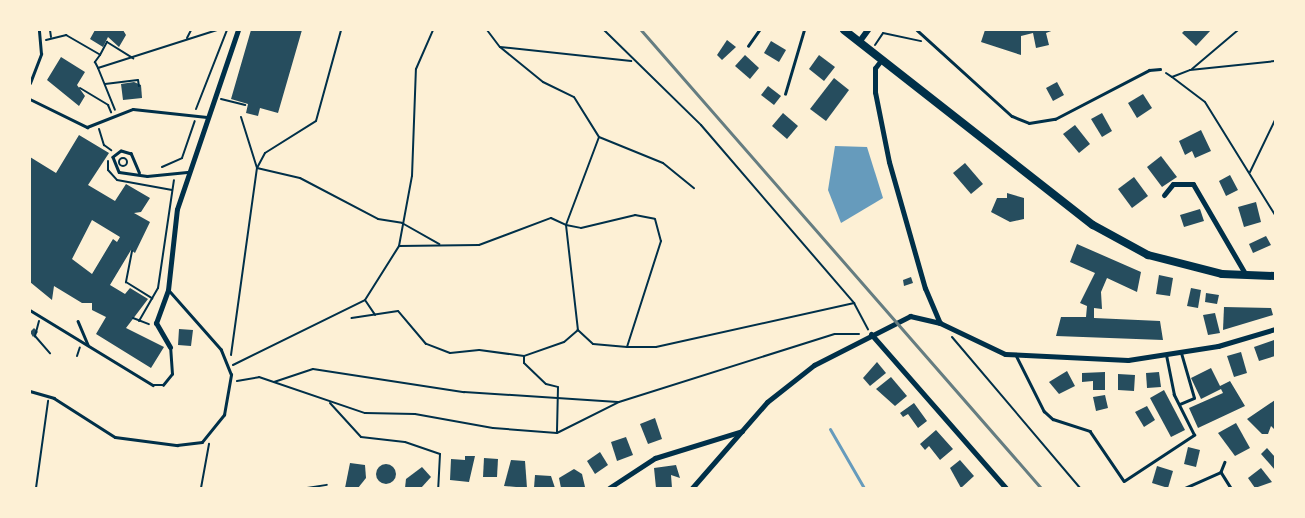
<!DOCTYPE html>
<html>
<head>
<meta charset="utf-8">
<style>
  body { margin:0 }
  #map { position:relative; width:1305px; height:518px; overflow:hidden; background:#fdf0d5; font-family:Karla,sans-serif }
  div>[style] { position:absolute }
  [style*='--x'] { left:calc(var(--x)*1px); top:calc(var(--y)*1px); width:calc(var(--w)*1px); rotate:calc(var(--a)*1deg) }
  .water>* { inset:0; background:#669bbc }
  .stream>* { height:3px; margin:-1.5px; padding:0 1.5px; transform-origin:1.5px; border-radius:1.5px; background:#669bbc }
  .building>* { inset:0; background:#264d5e }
  .round { border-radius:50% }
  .path>* { height:2px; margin:-1px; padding:0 1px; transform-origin:1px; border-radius:1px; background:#003049 }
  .path>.ring { margin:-1px; padding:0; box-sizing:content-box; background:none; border:2px solid #003049; border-radius:50% }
  .service>* { height:2.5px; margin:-1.25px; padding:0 1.25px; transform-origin:1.25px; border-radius:1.25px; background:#003049 }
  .minor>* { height:5px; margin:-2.5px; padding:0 2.5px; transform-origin:2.5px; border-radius:2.5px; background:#003049 }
  .tertiary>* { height:6px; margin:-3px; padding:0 3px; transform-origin:3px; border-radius:3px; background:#003049 }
  .secondary>* { height:8px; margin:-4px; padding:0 4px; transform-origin:4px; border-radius:4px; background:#003049 }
  .rail>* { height:3px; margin:-1.5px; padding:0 1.5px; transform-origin:1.5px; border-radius:1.5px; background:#657d81 }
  span { translate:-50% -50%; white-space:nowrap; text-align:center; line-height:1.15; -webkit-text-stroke:4px #fdf0d5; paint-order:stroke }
  .frame { position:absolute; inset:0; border:31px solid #fdf0d5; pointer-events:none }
</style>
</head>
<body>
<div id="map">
  <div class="water">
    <i style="clip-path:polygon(835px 146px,867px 147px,883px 198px,841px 223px,828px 190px)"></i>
  </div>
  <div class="stream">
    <i style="--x:830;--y:429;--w:68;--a:60"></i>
  </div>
  <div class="building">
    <i style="clip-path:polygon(95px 30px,123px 30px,126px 35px,119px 47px,108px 37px,103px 47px,90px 39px)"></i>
    <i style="clip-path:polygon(251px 30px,302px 30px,278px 113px,260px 108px,258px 116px,246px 113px,248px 104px,231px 99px)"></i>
    <i style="clip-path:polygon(985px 30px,1054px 30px,1046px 33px,1049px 45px,1036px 48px,1033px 33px,1021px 36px,1021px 55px,981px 42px)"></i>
    <i style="clip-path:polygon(1185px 30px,1211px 30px,1196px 46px,1182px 33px)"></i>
    <i style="clip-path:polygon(727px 40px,736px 47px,722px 60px,717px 55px)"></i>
    <i style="clip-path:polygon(771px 41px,786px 50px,779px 62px,764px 53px)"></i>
    <i style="clip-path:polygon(745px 55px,759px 68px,750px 79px,735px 66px)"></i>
    <i style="clip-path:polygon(819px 55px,835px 67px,824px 81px,809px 69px)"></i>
    <i style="clip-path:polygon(61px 57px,85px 72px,77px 85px,85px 96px,79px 106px,47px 80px)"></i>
    <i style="clip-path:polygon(834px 78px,849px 90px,826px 121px,810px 109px)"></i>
    <i style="clip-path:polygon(134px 82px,141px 85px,142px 98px,123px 100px,121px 84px)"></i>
    <i style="clip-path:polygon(1057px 82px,1064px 95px,1053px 101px,1046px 88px)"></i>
    <i style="clip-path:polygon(768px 86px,781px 96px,774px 105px,761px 95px)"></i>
    <i style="clip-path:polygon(1143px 94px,1152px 108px,1137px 118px,1128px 103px)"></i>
    <i style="clip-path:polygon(783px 113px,798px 126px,787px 139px,772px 126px)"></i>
    <i style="clip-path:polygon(1102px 113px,1112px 131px,1102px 137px,1091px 119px)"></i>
    <i style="clip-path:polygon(1075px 125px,1090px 144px,1079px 153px,1063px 134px)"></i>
    <i style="clip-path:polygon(1201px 130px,1211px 151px,1195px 158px,1192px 151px,1185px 155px,1179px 141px)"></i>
    <i style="clip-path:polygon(evenodd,79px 135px,109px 153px,88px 185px,115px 201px,126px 184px,150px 198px,141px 212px,134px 213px,150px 222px,135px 253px,131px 250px,110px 285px,125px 294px,130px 288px,148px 299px,126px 328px,164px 347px,151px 368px,96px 334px,106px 317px,92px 310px,92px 303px,82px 303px,54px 286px,52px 300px,30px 282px,30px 157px,56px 173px,79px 135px,92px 220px,120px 237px,117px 242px,113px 239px,92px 274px,72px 259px,92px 220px)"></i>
    <i style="clip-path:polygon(1161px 156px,1177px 177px,1162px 187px,1147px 167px)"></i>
    <i style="clip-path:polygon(965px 163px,983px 184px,971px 194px,953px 173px)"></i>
    <i style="clip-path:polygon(1230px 175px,1238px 190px,1226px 196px,1219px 181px)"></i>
    <i style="clip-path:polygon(1134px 177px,1148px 196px,1132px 208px,1118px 189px)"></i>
    <i style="clip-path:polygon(1007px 193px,1024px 198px,1024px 219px,1010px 222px,991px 212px,997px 198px,1007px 198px)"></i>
    <i style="clip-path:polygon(1256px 202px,1261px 222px,1244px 227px,1238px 207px)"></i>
    <i style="clip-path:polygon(1200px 209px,1204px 221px,1184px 227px,1180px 215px)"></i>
    <i style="clip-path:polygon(1266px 236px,1271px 245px,1253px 253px,1249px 244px)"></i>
    <i style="clip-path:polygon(1077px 244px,1141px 272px,1137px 292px,1107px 278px,1101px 292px,1102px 309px,1094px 308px,1094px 318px,1160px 321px,1163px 340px,1056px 336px,1061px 317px,1086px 317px,1087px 306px,1080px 303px,1095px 273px,1070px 262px)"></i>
    <i style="clip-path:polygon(1159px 275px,1173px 278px,1170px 296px,1156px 294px)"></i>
    <i style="clip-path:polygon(911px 277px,913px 283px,904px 286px,903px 280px)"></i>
    <i style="clip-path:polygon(1191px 288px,1201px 290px,1198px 308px,1187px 306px)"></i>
    <i style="clip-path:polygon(1206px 293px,1219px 295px,1217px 304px,1205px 302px)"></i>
    <i style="clip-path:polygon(1224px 307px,1271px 308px,1273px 315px,1223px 330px)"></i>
    <i style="clip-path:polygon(1215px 313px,1220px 333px,1208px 335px,1203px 315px)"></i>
    <i style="clip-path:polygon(34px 328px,38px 332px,33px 337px,30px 332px)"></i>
    <i style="clip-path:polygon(179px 329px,193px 330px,191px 346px,178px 345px)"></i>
    <i style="clip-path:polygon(1274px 340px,1275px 356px,1259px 361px,1254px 347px)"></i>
    <i style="clip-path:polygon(1241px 352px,1247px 373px,1234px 377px,1227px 356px)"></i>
    <i style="clip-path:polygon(877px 362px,886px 373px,870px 386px,863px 378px)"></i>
    <i style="clip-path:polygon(1211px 368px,1220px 386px,1230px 381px,1245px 406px,1198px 428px,1189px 408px,1223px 393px,1221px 389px,1201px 399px,1191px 378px)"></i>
    <i style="clip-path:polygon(1067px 371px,1075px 386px,1059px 394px,1049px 382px)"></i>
    <i style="clip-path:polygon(1105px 372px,1105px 390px,1093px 390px,1093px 381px,1082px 382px,1082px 373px)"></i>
    <i style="clip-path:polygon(1159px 372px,1161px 387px,1147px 388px,1146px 373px)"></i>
    <i style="clip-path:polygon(1118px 374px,1135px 375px,1134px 391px,1118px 390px)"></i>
    <i style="clip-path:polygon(891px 377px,907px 396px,895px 406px,876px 389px)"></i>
    <i style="clip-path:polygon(1164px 390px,1185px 430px,1171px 437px,1150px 398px)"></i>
    <i style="clip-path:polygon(1105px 395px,1108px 408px,1096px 411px,1093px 397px)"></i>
    <i style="clip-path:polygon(1275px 400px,1275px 430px,1271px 426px,1268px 434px,1262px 434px,1247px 419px)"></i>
    <i style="clip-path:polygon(914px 403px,927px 421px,918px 428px,908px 414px,903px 417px,900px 413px)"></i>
    <i style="clip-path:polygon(1147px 406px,1155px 420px,1144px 427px,1135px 412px)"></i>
    <i style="clip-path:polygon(655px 418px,662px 439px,648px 444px,640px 424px)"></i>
    <i style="clip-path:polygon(1236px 423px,1250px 448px,1235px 456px,1218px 433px)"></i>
    <i style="clip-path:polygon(936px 430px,953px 449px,940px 460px,929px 446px,925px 450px,920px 444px)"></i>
    <i style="clip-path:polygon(626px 437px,633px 455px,617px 461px,611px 442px)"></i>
    <i style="clip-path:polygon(1188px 447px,1200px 450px,1196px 467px,1184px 464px)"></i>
    <i style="clip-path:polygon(1267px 448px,1275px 457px,1275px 470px,1261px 454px)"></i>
    <i style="clip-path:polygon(600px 452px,608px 465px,595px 474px,587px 461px)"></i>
    <i style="clip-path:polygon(465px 456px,475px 456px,469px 482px,450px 480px,451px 459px,465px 460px)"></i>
    <i style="clip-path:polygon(484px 458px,498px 459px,497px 477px,483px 477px)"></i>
    <i style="clip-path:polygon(511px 460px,525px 461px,527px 488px,504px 486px)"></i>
    <i style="clip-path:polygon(960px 460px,974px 476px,961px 488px,950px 468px)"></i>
    <i style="clip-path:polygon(350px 463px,365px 465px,366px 478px,358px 488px,345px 488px)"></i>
    <i class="round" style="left:376px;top:464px;width:20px;height:20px"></i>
    <i style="clip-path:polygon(676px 465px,680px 478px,671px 475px,672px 488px,656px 488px,654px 468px)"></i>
    <i style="clip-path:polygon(1157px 466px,1173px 471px,1168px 488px,1152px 483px)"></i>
    <i style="clip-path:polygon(422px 467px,431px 477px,421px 488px,405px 488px,406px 479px)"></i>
    <i style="clip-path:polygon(1261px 468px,1272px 482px,1255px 488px,1248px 478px)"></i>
    <i style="clip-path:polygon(574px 469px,582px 474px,585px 487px,561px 488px,559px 478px)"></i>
    <i style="clip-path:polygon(535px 475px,551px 476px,555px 488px,534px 488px)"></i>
  </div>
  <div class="path">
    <i style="--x:50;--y:30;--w:7;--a:82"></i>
    <i style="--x:487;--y:30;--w:21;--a:53"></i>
    <i style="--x:500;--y:47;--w:55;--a:39.1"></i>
    <i style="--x:543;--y:82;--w:34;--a:26"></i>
    <i style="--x:574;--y:97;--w:47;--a:58"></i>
    <i style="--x:599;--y:137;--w:94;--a:110.6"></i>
    <i style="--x:566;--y:225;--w:15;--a:11"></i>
    <i style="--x:581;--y:228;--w:56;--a:-13.5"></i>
    <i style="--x:635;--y:215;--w:20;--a:11"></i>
    <i style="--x:655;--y:219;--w:23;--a:75"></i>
    <i style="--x:661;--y:241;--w:111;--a:107.8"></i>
    <i style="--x:627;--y:347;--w:34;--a:-175"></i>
    <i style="--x:593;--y:344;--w:21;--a:-137"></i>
    <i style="--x:604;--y:30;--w:136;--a:44.4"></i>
    <i style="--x:701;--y:125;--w:235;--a:49.3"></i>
    <i style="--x:854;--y:303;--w:30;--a:62"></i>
    <i style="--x:187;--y:38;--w:9;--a:-63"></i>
    <i style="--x:46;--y:40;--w:21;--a:-14"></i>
    <i style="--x:66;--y:35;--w:39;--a:30"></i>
    <i style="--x:100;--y:55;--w:9;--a:126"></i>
    <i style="--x:95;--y:62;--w:7;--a:63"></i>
    <i style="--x:98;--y:68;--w:125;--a:-17.7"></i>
    <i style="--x:875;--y:45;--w:14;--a:-56"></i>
    <i style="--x:883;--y:33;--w:39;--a:12"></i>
    <i style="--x:500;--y:47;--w:132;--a:6.1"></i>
    <i style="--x:100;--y:55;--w:15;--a:-62"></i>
    <i style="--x:107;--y:42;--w:31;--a:32"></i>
    <i style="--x:98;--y:68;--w:45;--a:68"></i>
    <i style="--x:1192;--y:69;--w:60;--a:-40.3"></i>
    <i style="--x:1166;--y:73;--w:7;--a:34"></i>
    <i style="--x:1172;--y:77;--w:19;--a:-21"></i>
    <i style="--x:1190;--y:70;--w:85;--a:-6"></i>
    <i style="--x:1172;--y:77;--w:41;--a:37.1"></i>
    <i style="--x:1205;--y:102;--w:133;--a:58.2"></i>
    <i style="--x:105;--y:84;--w:33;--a:-7"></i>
    <i style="--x:138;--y:80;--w:6;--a:81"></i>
    <i style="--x:80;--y:88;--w:33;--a:31"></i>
    <i style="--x:108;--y:105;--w:8;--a:67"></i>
    <i style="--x:221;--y:99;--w:25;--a:14"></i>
    <i style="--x:196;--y:109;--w:85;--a:-68.6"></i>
    <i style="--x:241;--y:117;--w:53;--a:72.6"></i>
    <i style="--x:257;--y:168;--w:44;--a:13.1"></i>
    <i style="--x:300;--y:178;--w:88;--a:27.7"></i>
    <i style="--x:378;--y:219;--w:24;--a:9"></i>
    <i style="--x:402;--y:223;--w:43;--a:29.6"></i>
    <i style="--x:99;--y:129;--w:17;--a:73"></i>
    <i style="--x:104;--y:145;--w:9;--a:36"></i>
    <i style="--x:599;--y:137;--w:69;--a:22.1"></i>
    <i style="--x:663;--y:163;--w:40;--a:39"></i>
    <i class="ring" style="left:119px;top:158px;width:6px;height:6px"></i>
    <i style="--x:108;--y:161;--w:9;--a:90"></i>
    <i style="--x:108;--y:170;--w:13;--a:48"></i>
    <i style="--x:117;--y:180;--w:56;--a:10.3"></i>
    <i style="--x:162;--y:167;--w:22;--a:-24"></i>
    <i style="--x:182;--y:158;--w:39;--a:-71"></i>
    <i style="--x:1250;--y:172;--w:58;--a:-64.3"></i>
    <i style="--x:399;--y:246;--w:71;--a:-79.5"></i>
    <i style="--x:412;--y:176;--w:107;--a:-87.9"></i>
    <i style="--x:416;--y:69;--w:43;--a:-66.4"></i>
    <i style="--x:132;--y:251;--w:32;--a:101"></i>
    <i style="--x:126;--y:282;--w:31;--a:32"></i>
    <i style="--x:365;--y:300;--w:18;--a:56"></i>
    <i style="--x:133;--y:318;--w:17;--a:21"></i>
    <i style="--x:39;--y:321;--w:16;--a:105"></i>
    <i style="--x:35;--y:336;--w:23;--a:49"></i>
    <i style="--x:139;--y:321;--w:38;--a:-60"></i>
    <i style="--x:158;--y:288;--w:109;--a:-81.6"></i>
    <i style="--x:952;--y:337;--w:198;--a:49.7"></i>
    <i style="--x:627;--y:347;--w:29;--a:0"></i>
    <i style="--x:656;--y:347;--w:203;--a:-12.5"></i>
    <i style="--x:231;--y:355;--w:189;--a:-82.1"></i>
    <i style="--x:257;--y:168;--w:17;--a:-62"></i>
    <i style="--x:265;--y:153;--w:60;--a:-32.1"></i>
    <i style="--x:316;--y:121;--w:94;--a:-74.6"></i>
    <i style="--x:77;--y:356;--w:9;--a:-72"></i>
    <i style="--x:524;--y:356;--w:7;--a:90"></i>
    <i style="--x:524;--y:363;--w:30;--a:44"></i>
    <i style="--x:546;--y:384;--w:12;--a:14"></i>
    <i style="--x:558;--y:387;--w:45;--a:91.3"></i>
    <i style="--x:233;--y:365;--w:147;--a:-26.2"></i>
    <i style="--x:365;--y:300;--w:64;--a:-57.8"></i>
    <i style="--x:399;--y:246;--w:80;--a:-0.7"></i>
    <i style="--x:479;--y:245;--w:77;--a:-20.6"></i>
    <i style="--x:551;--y:218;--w:17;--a:25"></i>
    <i style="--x:566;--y:225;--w:106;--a:83.5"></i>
    <i style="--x:578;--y:330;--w:18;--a:139"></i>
    <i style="--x:564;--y:342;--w:42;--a:160.7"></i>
    <i style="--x:524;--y:356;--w:45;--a:-172.4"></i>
    <i style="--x:479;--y:350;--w:29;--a:174"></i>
    <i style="--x:450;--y:353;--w:26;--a:-159"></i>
    <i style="--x:426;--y:344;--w:43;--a:-130.3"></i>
    <i style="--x:398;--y:311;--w:47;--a:171.3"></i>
    <i style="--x:237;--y:381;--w:22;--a:-10"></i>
    <i style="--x:259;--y:377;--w:112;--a:18.8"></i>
    <i style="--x:365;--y:413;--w:50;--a:1.1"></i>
    <i style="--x:415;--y:414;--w:79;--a:10.2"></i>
    <i style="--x:493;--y:428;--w:64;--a:4.5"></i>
    <i style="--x:557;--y:433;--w:69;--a:-26.6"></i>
    <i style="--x:619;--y:402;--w:226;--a:-17.5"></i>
    <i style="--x:835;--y:334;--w:24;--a:0"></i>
    <i style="--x:274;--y:382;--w:41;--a:-18.4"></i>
    <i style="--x:313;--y:369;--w:153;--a:8.7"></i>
    <i style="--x:464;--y:392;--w:154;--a:3.7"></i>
    <i style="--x:330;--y:403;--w:46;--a:47.6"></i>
    <i style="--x:361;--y:437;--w:44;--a:6.5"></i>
    <i style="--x:405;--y:442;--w:37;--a:19"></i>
    <i style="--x:440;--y:454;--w:34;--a:93"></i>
    <i style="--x:36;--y:488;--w:88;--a:-82.1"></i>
    <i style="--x:201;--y:488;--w:45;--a:-79.7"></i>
    <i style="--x:307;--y:488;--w:20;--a:-9"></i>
  </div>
  <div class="service">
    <i style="--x:917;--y:30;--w:128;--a:42.2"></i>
    <i style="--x:1012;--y:116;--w:18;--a:22"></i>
    <i style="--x:1029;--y:123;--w:26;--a:-9"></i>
    <i style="--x:1055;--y:119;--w:106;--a:-27.5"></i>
    <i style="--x:1149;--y:70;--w:11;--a:-5"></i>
    <i style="--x:748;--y:46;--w:19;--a:-55"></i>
    <i style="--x:30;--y:83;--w:31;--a:-69"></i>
    <i style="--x:41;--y:54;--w:24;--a:-95"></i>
    <i style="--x:785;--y:94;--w:67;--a:-73.5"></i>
    <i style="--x:30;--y:99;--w:64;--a:26.2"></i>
    <i style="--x:87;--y:127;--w:49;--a:-21.4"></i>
    <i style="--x:133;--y:109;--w:74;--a:6.2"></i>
    <i style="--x:139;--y:173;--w:21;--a:-113"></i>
    <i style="--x:131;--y:154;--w:10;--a:-163"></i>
    <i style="--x:121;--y:151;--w:10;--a:143"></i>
    <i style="--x:113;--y:157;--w:16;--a:68"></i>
    <i style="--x:119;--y:172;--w:28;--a:8"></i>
    <i style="--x:147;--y:176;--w:40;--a:-5.7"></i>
    <i style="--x:30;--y:310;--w:144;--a:31.4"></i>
    <i style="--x:153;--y:385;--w:10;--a:0"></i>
    <i style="--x:163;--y:385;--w:14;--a:-51"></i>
    <i style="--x:172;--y:374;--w:27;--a:-94"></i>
    <i style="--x:78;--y:321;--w:26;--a:67"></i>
    <i style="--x:1016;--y:355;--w:63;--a:63.4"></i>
    <i style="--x:1044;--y:411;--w:12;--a:42"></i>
    <i style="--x:1053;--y:419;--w:39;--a:18"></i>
    <i style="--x:1090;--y:431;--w:60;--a:55.8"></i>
    <i style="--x:1124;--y:481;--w:84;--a:-33.3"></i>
    <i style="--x:1194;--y:435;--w:45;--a:-116.6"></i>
    <i style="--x:1174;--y:395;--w:41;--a:-101.3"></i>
    <i style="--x:30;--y:391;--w:25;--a:16"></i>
    <i style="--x:54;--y:398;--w:72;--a:32.6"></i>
    <i style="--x:115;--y:437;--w:63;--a:7.4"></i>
    <i style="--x:177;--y:445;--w:25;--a:-7"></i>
    <i style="--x:202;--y:442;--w:35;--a:-51"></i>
    <i style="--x:224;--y:415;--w:41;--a:-80.1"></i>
    <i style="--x:231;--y:375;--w:27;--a:-112"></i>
    <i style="--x:221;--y:350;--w:79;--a:-131.4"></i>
    <i style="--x:1180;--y:404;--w:15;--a:-23"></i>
    <i style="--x:1194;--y:398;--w:47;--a:-106.1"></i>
    <i style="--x:1225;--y:462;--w:11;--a:112"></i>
    <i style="--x:1221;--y:472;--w:19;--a:58"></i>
    <i style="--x:1185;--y:488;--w:39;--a:-24"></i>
  </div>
  <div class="minor">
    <i style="--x:882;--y:59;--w:11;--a:128"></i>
    <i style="--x:875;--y:68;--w:24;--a:90"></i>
    <i style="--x:875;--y:92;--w:71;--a:78.7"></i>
    <i style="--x:889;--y:162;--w:131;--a:74.1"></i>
    <i style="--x:925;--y:288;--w:38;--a:67"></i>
    <i style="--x:1164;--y:195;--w:14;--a:-51"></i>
    <i style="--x:1173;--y:184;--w:20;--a:0"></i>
    <i style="--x:1193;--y:184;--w:105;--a:59.8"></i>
    <i style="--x:871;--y:334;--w:205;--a:48.8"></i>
    <i style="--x:170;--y:347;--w:28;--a:-120"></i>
    <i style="--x:156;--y:323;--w:35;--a:-70"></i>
    <i style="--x:168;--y:290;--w:81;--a:-83.7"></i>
    <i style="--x:177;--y:209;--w:189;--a:-71.2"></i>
    <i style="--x:609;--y:488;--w:55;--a:-33.1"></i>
    <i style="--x:655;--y:458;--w:91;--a:-17.2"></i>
    <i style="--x:692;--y:488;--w:114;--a:-48.9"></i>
    <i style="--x:767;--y:402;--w:60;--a:-38.2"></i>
    <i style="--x:814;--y:365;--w:108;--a:-27"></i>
    <i style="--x:910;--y:316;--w:31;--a:13"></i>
    <i style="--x:940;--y:323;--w:72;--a:25.5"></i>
    <i style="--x:1005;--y:354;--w:123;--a:2.8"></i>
    <i style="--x:1128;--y:360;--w:91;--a:-8.8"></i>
    <i style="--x:1218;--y:346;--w:59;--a:-16.6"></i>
  </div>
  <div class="tertiary">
    <i style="--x:860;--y:41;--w:14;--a:-54"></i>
  </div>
  <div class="secondary">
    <i style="--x:844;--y:30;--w:316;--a:38.1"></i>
    <i style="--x:1093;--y:225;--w:63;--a:28.6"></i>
    <i style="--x:1148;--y:255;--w:76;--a:14.4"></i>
    <i style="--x:1222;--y:274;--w:53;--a:2.2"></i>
  </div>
  <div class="rail">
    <i style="--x:641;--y:30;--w:608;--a:48.87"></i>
  </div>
  <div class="frame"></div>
</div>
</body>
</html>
